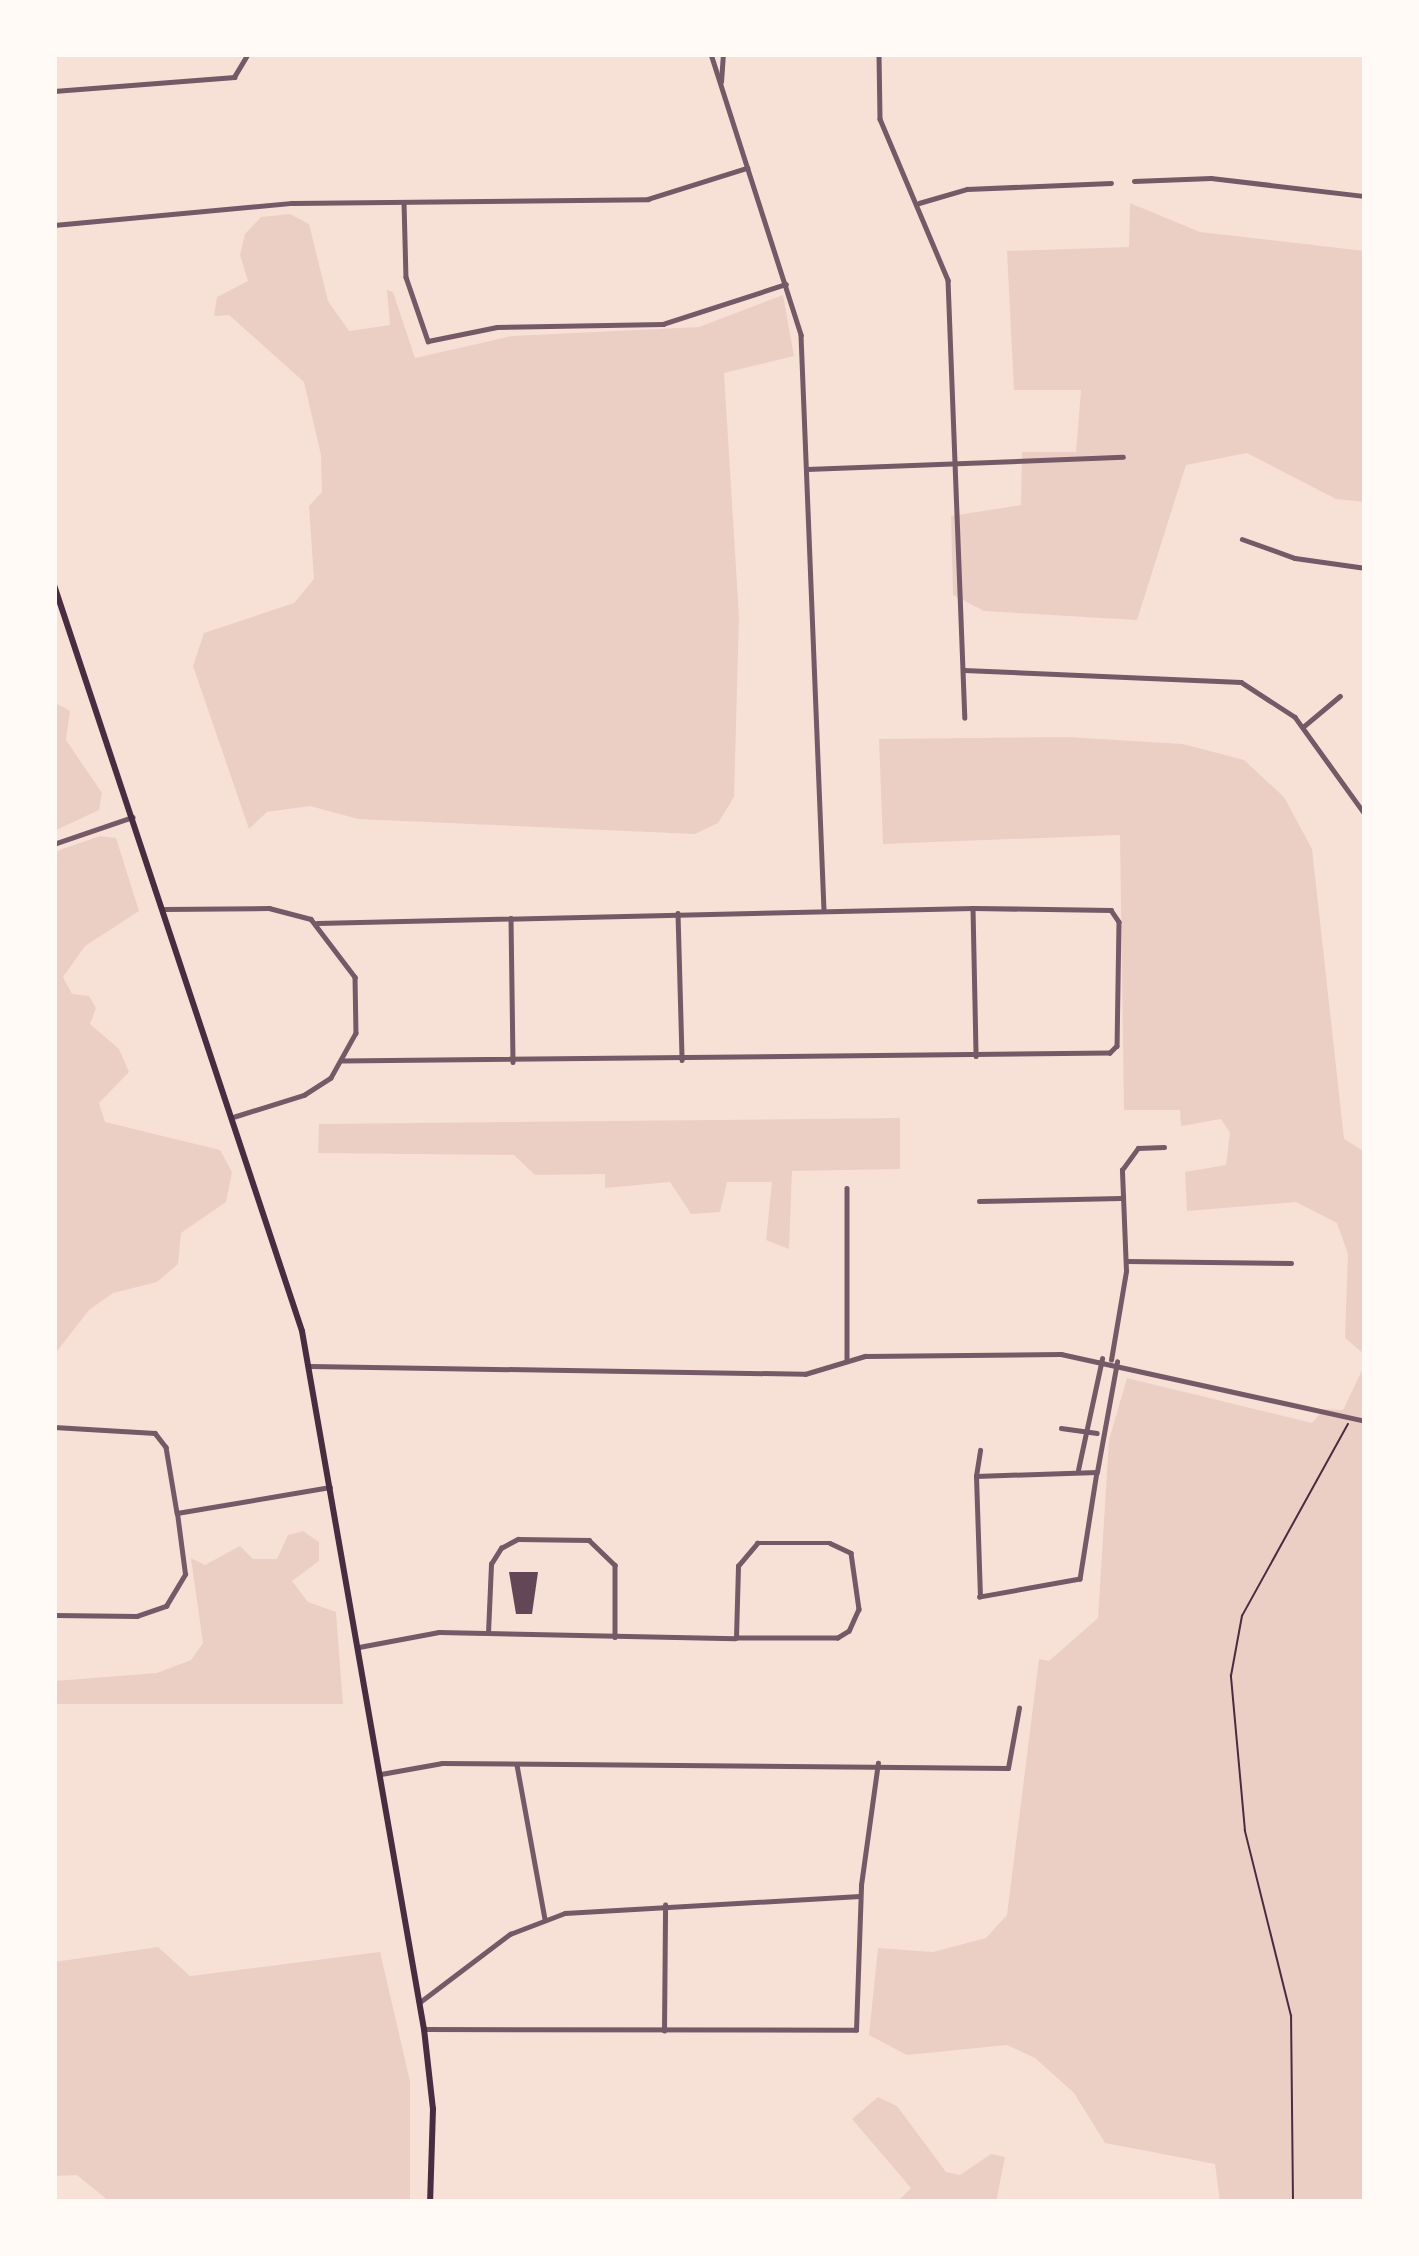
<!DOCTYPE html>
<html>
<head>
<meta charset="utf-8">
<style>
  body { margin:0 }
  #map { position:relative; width:1419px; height:2256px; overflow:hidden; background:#f7e1d7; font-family:Cabin,sans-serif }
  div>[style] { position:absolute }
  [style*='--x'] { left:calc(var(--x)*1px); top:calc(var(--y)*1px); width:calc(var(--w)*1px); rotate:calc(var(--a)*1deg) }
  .green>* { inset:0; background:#ebcfc5 }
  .building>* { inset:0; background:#644757 }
  .path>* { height:1.5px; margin:-0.75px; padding:0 0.75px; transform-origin:0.75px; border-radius:0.75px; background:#4a2c40 }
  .minor>* { height:4.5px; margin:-2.25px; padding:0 2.25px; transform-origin:2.25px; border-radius:2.25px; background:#755966 }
  .tertiary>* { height:4.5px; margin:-2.25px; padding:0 2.25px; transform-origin:2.25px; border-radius:2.25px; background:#755966 }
  .primary>* { height:6px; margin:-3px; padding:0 3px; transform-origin:3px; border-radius:3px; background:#4a2c40 }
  span { translate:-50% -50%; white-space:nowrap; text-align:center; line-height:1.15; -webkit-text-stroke:10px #fffaf5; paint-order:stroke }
  .frame { position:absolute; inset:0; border:57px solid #fffaf5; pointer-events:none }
</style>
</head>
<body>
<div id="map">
  <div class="green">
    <i style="clip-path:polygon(1130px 203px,1200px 232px,1365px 251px,1365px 502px,1336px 499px,1247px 453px,1186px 465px,1137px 620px,984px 611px,953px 595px,951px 516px,1021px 505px,1022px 452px,1076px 452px,1081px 390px,1014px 390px,1007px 251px,1129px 247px)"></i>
    <i style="clip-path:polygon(290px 214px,309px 224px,328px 301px,349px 331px,390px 325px,387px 290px,393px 292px,415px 358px,512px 336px,699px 327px,783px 295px,794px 356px,724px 373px,739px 617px,734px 797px,718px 823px,695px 834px,358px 819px,310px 806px,267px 812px,249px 829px,193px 666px,204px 633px,294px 603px,314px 579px,309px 506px,322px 492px,321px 455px,304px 382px,229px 315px,214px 316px,217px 297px,248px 281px,240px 255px,245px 234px,261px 217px)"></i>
    <i style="clip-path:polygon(54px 702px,70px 711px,66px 740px,102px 793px,99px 810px,54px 831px)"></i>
    <i style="clip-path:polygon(1067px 737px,1183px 744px,1244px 760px,1284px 797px,1312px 849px,1344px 1139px,1365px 1152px,1365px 1355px,1345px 1338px,1348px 1254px,1337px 1223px,1296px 1202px,1187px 1211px,1185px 1172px,1226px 1165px,1230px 1133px,1221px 1119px,1181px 1126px,1180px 1110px,1124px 1110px,1120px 835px,883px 844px,879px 739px)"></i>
    <i style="clip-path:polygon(100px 836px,116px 838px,139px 911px,85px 946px,63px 977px,72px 994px,89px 996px,96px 1008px,90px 1024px,119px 1049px,129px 1072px,99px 1103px,105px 1122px,220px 1150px,232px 1172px,226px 1202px,181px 1233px,178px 1264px,157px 1282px,113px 1293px,89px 1310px,54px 1355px,54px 852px)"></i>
    <i style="clip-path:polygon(900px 1118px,900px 1169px,792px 1171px,789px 1249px,766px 1240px,772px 1182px,727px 1182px,720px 1212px,691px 1214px,670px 1182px,605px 1188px,605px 1174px,535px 1175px,514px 1155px,318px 1153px,319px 1124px)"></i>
    <i style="clip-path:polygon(1365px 1364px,1365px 2202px,1220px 2202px,1215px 2164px,1105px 2143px,1074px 2093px,1035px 2058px,1007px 2045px,907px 2055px,869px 2035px,878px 1948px,933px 1952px,986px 1938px,1007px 1915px,1039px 1659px,1049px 1661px,1098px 1618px,1109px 1440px,1127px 1378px,1312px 1423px,1324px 1409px,1343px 1410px)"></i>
    <i style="clip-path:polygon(303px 1531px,319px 1542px,319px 1561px,292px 1581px,308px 1602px,336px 1612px,343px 1704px,54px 1704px,54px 1681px,157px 1673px,191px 1660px,203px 1643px,191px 1558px,205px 1565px,240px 1546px,253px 1559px,277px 1559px,288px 1535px)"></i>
    <i style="clip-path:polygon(158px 1947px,190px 1976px,380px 1952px,410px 2081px,410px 2202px,110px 2202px,77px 2175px,54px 2176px,54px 1962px)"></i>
    <i style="clip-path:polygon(878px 2097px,897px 2106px,946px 2172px,960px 2175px,991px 2154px,1005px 2157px,996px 2202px,897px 2202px,911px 2188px,852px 2119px)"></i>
  </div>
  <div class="building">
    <i style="clip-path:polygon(509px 1572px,538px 1572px,532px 1614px,516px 1614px)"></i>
  </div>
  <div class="path">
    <i style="--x:1293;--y:2202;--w:186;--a:-90.6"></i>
    <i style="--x:1291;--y:2016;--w:191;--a:-104"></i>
    <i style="--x:1245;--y:1831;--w:156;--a:-95.2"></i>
    <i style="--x:1231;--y:1676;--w:61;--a:-79.6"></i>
    <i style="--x:1242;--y:1616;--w:219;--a:-61.1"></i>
  </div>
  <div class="minor">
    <i style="--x:711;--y:54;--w:295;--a:72.2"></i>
    <i style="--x:801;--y:335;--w:575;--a:87.71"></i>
    <i style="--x:879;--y:54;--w:65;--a:89.1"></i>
    <i style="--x:880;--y:119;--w:175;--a:67.1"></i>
    <i style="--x:948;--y:280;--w:438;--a:87.8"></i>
    <i style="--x:721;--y:82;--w:28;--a:-86"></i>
    <i style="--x:54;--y:91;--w:181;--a:-4.4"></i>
    <i style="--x:234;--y:77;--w:27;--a:-59"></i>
    <i style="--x:1134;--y:181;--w:77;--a:-2.2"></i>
    <i style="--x:1211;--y:178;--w:155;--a:6.7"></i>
    <i style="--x:404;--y:202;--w:75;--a:88.5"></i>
    <i style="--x:406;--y:277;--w:68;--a:71"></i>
    <i style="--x:428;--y:341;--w:70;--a:-11.5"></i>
    <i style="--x:497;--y:327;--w:166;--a:-1"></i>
    <i style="--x:663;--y:324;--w:129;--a:-18"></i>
    <i style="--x:919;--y:203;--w:50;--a:-16.3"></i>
    <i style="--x:967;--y:189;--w:144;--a:-2.4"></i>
    <i style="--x:54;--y:225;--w:239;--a:-5.3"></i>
    <i style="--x:292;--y:203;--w:356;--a:-0.6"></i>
    <i style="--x:648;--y:199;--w:104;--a:-17.4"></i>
    <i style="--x:807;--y:469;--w:316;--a:-2.2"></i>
    <i style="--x:1242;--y:539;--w:56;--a:19.7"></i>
    <i style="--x:1295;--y:558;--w:71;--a:8.1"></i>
    <i style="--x:964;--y:670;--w:277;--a:2.5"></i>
    <i style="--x:1241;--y:682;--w:64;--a:32.9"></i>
    <i style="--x:1295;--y:717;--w:120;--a:54.2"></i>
    <i style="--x:1303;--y:727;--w:48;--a:-40"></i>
    <i style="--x:54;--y:844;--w:83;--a:-18.9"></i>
    <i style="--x:973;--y:908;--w:148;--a:88.8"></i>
    <i style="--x:164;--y:909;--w:105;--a:-0.5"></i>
    <i style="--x:269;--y:908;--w:43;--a:14.7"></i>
    <i style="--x:311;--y:919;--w:73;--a:52.8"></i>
    <i style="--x:355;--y:977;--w:56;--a:89"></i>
    <i style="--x:356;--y:1033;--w:51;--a:119.1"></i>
    <i style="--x:331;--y:1078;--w:31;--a:147"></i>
    <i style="--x:305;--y:1095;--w:73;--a:162.6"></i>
    <i style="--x:678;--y:913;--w:147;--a:88.4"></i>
    <i style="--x:511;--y:918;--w:144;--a:89.2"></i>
    <i style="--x:317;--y:923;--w:656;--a:-1.31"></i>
    <i style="--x:973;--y:908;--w:138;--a:0.8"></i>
    <i style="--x:1111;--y:910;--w:14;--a:56"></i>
    <i style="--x:1119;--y:922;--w:124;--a:90.9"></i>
    <i style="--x:1117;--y:1046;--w:10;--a:135"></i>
    <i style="--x:1110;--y:1053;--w:767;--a:179.4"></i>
    <i style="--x:847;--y:1188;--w:173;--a:90"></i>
    <i style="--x:979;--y:1201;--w:142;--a:-1.2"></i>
    <i style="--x:1126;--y:1261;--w:165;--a:0.7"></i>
    <i style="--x:1111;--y:1360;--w:90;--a:-80.4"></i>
    <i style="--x:1126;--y:1271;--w:101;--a:-92.3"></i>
    <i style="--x:1122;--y:1170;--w:27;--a:-54"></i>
    <i style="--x:1138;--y:1148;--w:26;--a:-2"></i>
    <i style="--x:54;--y:1427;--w:101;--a:3.4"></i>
    <i style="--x:155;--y:1433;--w:18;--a:52"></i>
    <i style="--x:166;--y:1447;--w:67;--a:80.5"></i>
    <i style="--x:177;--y:1513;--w:155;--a:-9.6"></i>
    <i style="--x:1061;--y:1428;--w:36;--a:8"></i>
    <i style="--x:1078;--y:1470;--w:114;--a:-77.8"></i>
    <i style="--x:1097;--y:1472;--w:112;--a:-79.7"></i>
    <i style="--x:976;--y:1476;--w:121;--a:-1.9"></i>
    <i style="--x:1097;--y:1472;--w:108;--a:99"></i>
    <i style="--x:1080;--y:1579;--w:102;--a:169.8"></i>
    <i style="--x:980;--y:1597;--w:121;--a:-91.9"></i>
    <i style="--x:976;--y:1476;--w:26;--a:-81"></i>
    <i style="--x:757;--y:1543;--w:73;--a:0"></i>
    <i style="--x:830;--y:1543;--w:23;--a:25"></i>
    <i style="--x:851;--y:1553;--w:57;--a:81.9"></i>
    <i style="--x:859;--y:1609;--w:24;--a:114"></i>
    <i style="--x:849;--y:1631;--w:13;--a:148"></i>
    <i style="--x:838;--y:1638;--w:102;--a:180"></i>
    <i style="--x:736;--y:1638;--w:72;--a:-88.4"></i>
    <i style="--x:738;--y:1566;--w:30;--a:-50"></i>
    <i style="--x:488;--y:1633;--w:69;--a:-87.5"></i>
    <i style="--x:491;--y:1564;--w:19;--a:-58"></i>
    <i style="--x:501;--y:1548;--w:19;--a:-28"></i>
    <i style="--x:518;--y:1539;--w:71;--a:0.8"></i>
    <i style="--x:589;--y:1540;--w:36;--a:44"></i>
    <i style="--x:615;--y:1565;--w:72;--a:90"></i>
    <i style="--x:359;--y:1647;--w:81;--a:-10.6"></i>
    <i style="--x:439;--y:1632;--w:296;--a:1.2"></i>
    <i style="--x:517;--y:1765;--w:157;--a:79.7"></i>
    <i style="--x:381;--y:1774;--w:62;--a:-10.2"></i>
    <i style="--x:442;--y:1763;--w:566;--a:0.51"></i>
    <i style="--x:1008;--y:1768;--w:61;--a:-79.6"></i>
    <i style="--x:420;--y:2002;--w:113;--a:-37.1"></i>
    <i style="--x:510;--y:1934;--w:59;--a:-20.9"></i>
    <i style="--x:565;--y:1913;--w:295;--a:-3.3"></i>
    <i style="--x:424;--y:2029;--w:432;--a:0.1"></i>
    <i style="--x:856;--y:2030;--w:145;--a:-88"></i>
    <i style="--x:861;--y:1885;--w:123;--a:-82.1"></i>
    <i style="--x:664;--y:2031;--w:126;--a:-89.5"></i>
  </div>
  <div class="tertiary">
    <i style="--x:310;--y:1366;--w:495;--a:0.9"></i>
    <i style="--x:805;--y:1374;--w:63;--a:-16.7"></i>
    <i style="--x:865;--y:1356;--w:196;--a:-0.6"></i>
    <i style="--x:1061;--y:1354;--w:311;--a:12.4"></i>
    <i style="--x:54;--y:1615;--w:83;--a:0.7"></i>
    <i style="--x:137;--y:1616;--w:31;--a:-19"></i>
    <i style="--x:166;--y:1606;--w:37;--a:-59"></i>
    <i style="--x:185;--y:1574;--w:62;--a:-97.5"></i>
  </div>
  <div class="primary">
    <i style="--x:54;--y:585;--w:786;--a:71.61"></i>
    <i style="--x:302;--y:1331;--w:709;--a:80.09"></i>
    <i style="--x:424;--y:2029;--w:81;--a:83.6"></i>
    <i style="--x:433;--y:2109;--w:93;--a:91.8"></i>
  </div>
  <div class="frame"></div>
</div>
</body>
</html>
